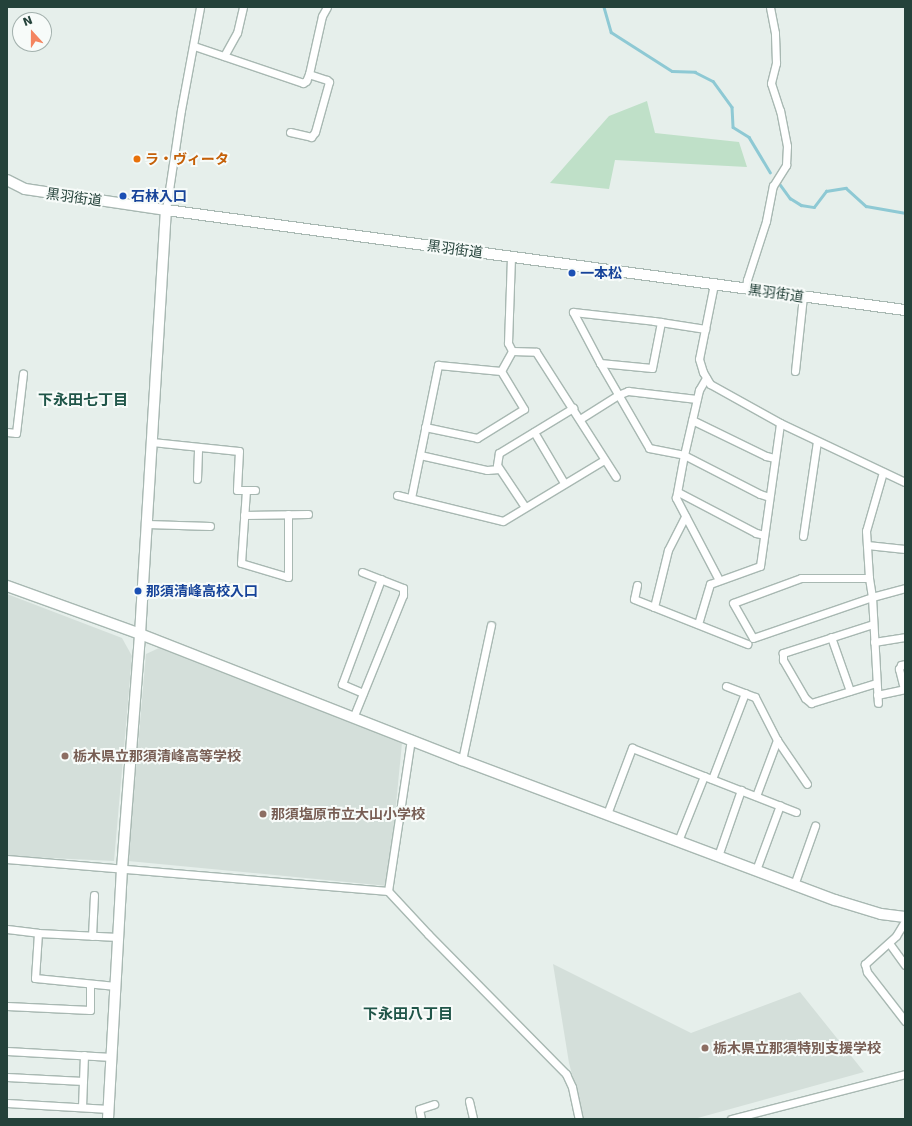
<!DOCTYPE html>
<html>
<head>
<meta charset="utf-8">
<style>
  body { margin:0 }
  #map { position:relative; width:912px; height:1126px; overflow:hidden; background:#e6efeb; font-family:"DejaVu Sans","Noto Sans JP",sans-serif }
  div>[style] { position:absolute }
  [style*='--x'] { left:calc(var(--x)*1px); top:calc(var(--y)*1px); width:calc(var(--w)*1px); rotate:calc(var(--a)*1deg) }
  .built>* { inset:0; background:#d4dfda }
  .green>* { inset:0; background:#bfe0c8 }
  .stream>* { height:2.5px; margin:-1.25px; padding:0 1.25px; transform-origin:1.25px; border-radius:1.25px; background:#8ec9d4 }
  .roads { filter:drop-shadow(1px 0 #a8b8b2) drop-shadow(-1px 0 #a8b8b2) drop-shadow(0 1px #a8b8b2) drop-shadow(0 -1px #a8b8b2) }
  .street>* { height:7px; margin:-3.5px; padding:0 3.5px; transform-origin:3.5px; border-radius:3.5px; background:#fff }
  .secondary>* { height:10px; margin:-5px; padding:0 5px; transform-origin:5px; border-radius:5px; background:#fff }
  .dots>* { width:11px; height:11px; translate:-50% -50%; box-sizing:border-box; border:2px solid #f7fbf9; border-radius:50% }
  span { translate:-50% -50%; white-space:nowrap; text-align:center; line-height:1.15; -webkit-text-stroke:4px #f7fbf9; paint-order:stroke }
  .food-label { font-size:14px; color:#c56008; font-weight:700 }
  .left { translate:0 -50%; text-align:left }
  .transit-label { font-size:14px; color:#164399; font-weight:700 }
  .street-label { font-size:14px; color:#24423a }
  .education-label { font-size:14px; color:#785e54; font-weight:700 }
  .neighbourhood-label { font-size:15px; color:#1f5548; font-weight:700 }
  .frame { position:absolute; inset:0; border:8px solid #24423a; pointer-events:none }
  .north { position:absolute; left:12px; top:12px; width:40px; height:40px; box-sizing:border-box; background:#f7fbf9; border:1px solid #a3b1ad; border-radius:50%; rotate:339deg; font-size:11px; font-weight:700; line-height:16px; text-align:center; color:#24423a }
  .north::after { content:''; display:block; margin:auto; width:14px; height:18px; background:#f4845f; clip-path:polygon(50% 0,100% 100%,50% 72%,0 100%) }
</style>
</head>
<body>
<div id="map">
  <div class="built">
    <i style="clip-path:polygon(7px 594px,122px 638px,132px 656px,114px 861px,7px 856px)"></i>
    <i style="clip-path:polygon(159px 648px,402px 743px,388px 886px,128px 861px,146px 654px)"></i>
    <i style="clip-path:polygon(553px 964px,691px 1033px,800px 992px,864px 1072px,694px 1119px,584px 1119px,569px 1063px)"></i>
  </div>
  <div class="green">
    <i style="clip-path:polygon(647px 101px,655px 133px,739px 142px,747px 167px,615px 160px,609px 189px,550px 183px,609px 116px)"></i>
  </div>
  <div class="stream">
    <i style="--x:604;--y:7;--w:26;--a:74"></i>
    <i style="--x:611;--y:32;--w:72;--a:32.6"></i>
    <i style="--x:672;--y:71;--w:23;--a:2"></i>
    <i style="--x:695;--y:72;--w:20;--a:27"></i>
    <i style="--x:713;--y:81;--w:32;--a:54"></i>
    <i style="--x:732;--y:107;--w:20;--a:87"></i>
    <i style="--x:733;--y:127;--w:19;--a:32"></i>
    <i style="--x:749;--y:137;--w:41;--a:59"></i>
    <i style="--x:779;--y:183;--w:19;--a:54"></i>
    <i style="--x:790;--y:198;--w:13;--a:32"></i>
    <i style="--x:801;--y:205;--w:13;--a:9"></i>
    <i style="--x:814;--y:207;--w:20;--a:-53"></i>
    <i style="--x:826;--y:191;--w:20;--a:-9"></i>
    <i style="--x:846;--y:188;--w:27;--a:42"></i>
    <i style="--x:866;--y:206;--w:40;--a:10"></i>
  </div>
  <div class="roads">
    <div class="street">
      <i style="--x:194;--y:46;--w:115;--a:18.7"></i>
      <i style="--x:303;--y:83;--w:4;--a:-34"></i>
      <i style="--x:306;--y:81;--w:8;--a:-67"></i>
      <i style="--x:309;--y:74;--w:59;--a:-77.4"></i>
      <i style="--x:322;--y:16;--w:10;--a:-61"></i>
      <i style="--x:224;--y:56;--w:26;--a:-61"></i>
      <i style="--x:237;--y:33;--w:27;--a:-77"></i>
      <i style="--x:290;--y:132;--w:22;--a:13"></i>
      <i style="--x:311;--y:137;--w:6;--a:-51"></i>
      <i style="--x:315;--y:132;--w:52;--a:-74.4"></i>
      <i style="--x:329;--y:82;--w:3;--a:-135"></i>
      <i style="--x:327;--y:80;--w:19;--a:-162"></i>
      <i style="--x:166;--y:210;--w:101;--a:-81.5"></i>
      <i style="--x:181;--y:110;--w:105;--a:-79.5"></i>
      <i style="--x:511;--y:257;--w:86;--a:92"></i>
      <i style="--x:508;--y:343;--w:9;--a:63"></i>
      <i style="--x:512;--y:351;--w:24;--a:2"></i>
      <i style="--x:536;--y:352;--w:148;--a:57.4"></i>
      <i style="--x:714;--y:284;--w:76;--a:101.3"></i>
      <i style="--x:699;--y:359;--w:14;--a:73"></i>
      <i style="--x:703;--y:372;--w:14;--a:60"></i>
      <i style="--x:710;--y:384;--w:80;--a:29.1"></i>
      <i style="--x:780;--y:423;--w:138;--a:25.3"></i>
      <i style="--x:746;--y:289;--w:9;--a:-84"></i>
      <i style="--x:747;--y:280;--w:62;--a:-72.1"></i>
      <i style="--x:766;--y:221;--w:36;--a:-79"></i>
      <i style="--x:773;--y:186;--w:25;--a:-58"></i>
      <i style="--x:786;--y:165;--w:19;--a:-87"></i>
      <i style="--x:787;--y:146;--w:36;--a:-101"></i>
      <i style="--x:780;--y:111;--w:29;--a:-108"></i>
      <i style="--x:771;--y:83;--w:21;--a:-76"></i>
      <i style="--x:776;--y:63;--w:30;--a:-92"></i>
      <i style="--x:775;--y:33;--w:26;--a:-101"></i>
      <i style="--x:573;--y:312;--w:58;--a:62.1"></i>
      <i style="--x:600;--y:363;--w:98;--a:60"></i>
      <i style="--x:649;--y:448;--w:36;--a:11"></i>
      <i style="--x:684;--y:455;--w:67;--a:-77"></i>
      <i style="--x:699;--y:390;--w:14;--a:-60"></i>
      <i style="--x:573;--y:312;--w:81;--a:6.3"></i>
      <i style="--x:654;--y:321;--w:52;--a:8.9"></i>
      <i style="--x:600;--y:363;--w:52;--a:5.5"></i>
      <i style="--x:652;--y:368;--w:47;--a:-78.9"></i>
      <i style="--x:795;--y:371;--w:75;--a:-83.9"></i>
      <i style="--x:580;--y:419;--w:45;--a:-32.3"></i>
      <i style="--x:618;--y:395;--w:11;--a:-22"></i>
      <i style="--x:628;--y:391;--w:69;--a:6.6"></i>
      <i style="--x:692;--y:420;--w:82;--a:25.9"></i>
      <i style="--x:766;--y:456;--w:8;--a:14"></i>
      <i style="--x:425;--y:427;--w:53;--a:11.9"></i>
      <i style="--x:477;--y:438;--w:55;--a:-31.7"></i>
      <i style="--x:524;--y:409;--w:44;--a:-121.2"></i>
      <i style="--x:501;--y:371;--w:23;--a:-61"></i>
      <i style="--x:7;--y:432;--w:9;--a:6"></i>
      <i style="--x:16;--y:433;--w:60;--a:-83.3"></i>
      <i style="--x:534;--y:432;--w:59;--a:59.5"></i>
      <i style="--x:152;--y:442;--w:87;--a:5.9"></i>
      <i style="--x:239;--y:451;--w:39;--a:93"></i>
      <i style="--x:237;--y:490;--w:18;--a:0"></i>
      <i style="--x:420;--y:455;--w:69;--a:12.6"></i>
      <i style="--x:487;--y:470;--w:12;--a:-5"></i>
      <i style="--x:883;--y:472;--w:61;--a:106.1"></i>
      <i style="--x:866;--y:531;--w:47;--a:86.3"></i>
      <i style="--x:869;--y:578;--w:68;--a:180"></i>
      <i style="--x:801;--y:578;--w:72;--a:159.8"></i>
      <i style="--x:733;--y:603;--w:40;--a:60.3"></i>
      <i style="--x:753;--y:638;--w:126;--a:-19"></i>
      <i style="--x:872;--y:597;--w:34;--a:-15"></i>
      <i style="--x:197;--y:479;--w:32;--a:-88"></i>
      <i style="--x:246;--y:490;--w:73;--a:93.9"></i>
      <i style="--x:241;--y:563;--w:49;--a:16.6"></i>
      <i style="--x:288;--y:577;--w:63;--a:-90"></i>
      <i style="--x:678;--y:492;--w:88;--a:27.7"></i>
      <i style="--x:756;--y:533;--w:8;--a:14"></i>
      <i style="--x:397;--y:495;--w:109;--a:13.8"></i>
      <i style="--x:503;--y:521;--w:118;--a:-31.1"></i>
      <i style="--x:411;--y:498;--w:136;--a:-78.5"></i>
      <i style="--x:438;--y:365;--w:63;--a:5.4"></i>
      <i style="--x:525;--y:507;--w:50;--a:-123.7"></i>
      <i style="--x:497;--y:465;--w:12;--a:-81"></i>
      <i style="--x:499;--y:453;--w:87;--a:-31.3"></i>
      <i style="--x:244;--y:515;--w:64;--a:-0.9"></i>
      <i style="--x:147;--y:524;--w:63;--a:1.8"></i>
      <i style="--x:803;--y:536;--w:96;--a:-81.6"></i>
      <i style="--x:867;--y:545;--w:38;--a:6"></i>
      <i style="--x:869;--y:578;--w:19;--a:81"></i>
      <i style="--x:872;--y:597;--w:106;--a:86.8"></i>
      <i style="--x:719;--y:580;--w:93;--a:-117.7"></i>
      <i style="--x:676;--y:498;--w:44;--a:-79.5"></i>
      <i style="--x:684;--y:455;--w:85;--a:27.2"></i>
      <i style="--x:760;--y:494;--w:9;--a:18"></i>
      <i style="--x:637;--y:585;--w:14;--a:102"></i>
      <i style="--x:634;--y:599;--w:122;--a:21.7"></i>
      <i style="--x:654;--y:607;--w:59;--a:-76.2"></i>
      <i style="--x:668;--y:550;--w:38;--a:-63"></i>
      <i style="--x:698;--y:624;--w:42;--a:-73.3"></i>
      <i style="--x:710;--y:584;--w:53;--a:-19.8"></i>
      <i style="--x:760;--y:566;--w:144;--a:-82"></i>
      <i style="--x:873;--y:624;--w:95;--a:162.1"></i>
      <i style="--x:783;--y:653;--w:7;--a:90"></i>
      <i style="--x:783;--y:660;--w:44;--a:59.9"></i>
      <i style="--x:805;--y:698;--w:8;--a:40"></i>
      <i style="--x:811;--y:703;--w:68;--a:-17.1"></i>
      <i style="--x:831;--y:637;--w:57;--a:70.6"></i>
      <i style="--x:874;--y:642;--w:31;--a:-9"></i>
      <i style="--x:726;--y:686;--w:31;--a:21"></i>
      <i style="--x:755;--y:697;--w:48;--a:62.9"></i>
      <i style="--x:777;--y:740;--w:53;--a:55.7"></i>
      <i style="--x:904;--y:689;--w:21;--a:-104"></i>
      <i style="--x:899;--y:669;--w:4;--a:-63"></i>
      <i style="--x:901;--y:665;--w:4;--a:-14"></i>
      <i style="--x:363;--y:693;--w:23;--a:-157"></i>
      <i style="--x:342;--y:684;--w:112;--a:-69.6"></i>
      <i style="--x:877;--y:695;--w:29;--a:-12"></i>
      <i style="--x:353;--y:718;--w:133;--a:-67.9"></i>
      <i style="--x:403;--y:595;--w:7;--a:-90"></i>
      <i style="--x:403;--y:588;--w:44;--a:-158.7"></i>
      <i style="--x:462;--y:760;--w:138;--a:-77.9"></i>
      <i style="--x:712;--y:779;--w:92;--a:-69"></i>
      <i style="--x:756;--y:796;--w:60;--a:-69.4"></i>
      <i style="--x:607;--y:814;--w:71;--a:-69.3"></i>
      <i style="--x:632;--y:748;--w:176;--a:21.3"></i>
      <i style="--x:678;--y:841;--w:70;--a:-68.2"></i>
      <i style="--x:718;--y:856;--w:70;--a:-70.8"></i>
      <i style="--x:7;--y:859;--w:382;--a:4.8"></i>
      <i style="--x:388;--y:891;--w:59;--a:47.1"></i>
      <i style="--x:428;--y:934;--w:197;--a:45.4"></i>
      <i style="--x:566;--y:1074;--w:14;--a:65"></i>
      <i style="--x:572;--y:1087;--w:33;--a:78"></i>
      <i style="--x:756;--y:870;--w:69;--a:-69.7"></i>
      <i style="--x:794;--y:885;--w:63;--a:-70.4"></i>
      <i style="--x:388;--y:891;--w:154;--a:-81.4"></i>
      <i style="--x:905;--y:921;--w:17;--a:121"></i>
      <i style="--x:896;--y:936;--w:42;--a:137.9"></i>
      <i style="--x:865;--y:964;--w:8;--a:76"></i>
      <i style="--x:867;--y:972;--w:62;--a:52.2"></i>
      <i style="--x:7;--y:929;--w:31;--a:7"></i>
      <i style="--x:38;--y:933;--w:80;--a:2.9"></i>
      <i style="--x:38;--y:933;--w:45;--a:93.8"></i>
      <i style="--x:35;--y:978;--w:81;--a:5.6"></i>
      <i style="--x:92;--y:936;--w:41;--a:-87.2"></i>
      <i style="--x:889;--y:943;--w:27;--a:54"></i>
      <i style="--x:7;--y:1006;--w:83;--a:2.8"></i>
      <i style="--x:90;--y:1010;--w:26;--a:-90"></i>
      <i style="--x:7;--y:1051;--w:105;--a:3.3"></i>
      <i style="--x:7;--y:1077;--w:76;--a:3"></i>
      <i style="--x:469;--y:1101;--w:18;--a:77"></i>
      <i style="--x:7;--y:1103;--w:102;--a:3.4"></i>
      <i style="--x:82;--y:1107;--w:52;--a:-87.8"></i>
      <i style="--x:421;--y:1119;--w:10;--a:-101"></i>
      <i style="--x:419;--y:1109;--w:16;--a:-18"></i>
      <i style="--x:731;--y:1119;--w:180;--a:-14.5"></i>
    </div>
    <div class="secondary">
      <i style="--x:7;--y:180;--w:20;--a:27"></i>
      <i style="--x:25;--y:189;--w:143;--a:8.5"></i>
      <i style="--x:166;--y:210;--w:746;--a:7.71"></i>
      <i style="--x:7;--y:586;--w:141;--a:19.8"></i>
      <i style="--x:140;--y:634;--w:346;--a:21.4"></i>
      <i style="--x:462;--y:760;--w:398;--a:20.6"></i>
      <i style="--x:835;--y:900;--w:48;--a:16.9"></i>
      <i style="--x:881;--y:914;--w:24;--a:7"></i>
      <i style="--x:108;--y:1119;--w:250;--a:-86.8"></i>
      <i style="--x:122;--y:869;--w:236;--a:-85.6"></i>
      <i style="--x:140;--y:634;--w:425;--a:-86.5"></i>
    </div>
  </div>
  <div class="dots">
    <i style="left:137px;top:159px;background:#e8710a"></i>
    <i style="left:123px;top:196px;background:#1a4fb4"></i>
    <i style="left:572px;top:273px;background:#1a4fb4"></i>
    <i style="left:138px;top:591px;background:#1a4fb4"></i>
    <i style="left:65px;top:756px;background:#8d6e63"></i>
    <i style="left:263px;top:814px;background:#8d6e63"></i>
    <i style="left:705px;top:1048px;background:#8d6e63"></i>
  </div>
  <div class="food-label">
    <span class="left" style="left:145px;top:159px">ラ・ヴィータ</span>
  </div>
  <div class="transit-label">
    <span class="left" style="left:131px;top:196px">石林入口</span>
    <span class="left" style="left:580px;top:273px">一本松</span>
    <span class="left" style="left:146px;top:591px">那須清峰高校入口</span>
  </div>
  <div class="street-label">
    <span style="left:74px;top:197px;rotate:8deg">黒羽街道</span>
    <span style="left:455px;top:249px;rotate:8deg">黒羽街道</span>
    <span style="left:776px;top:293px;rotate:8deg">黒羽街道</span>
  </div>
  <div class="education-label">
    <span class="left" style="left:73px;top:756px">栃木県立那須清峰高等学校</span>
    <span class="left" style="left:271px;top:814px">那須塩原市立大山小学校</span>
    <span class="left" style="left:713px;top:1048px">栃木県立那須特別支援学校</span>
  </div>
  <div class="neighbourhood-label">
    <span style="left:83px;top:401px">下永田七丁目</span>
    <span style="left:408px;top:1015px">下永田八丁目</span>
  </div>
  <div class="frame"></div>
  <div class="north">N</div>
</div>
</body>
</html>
